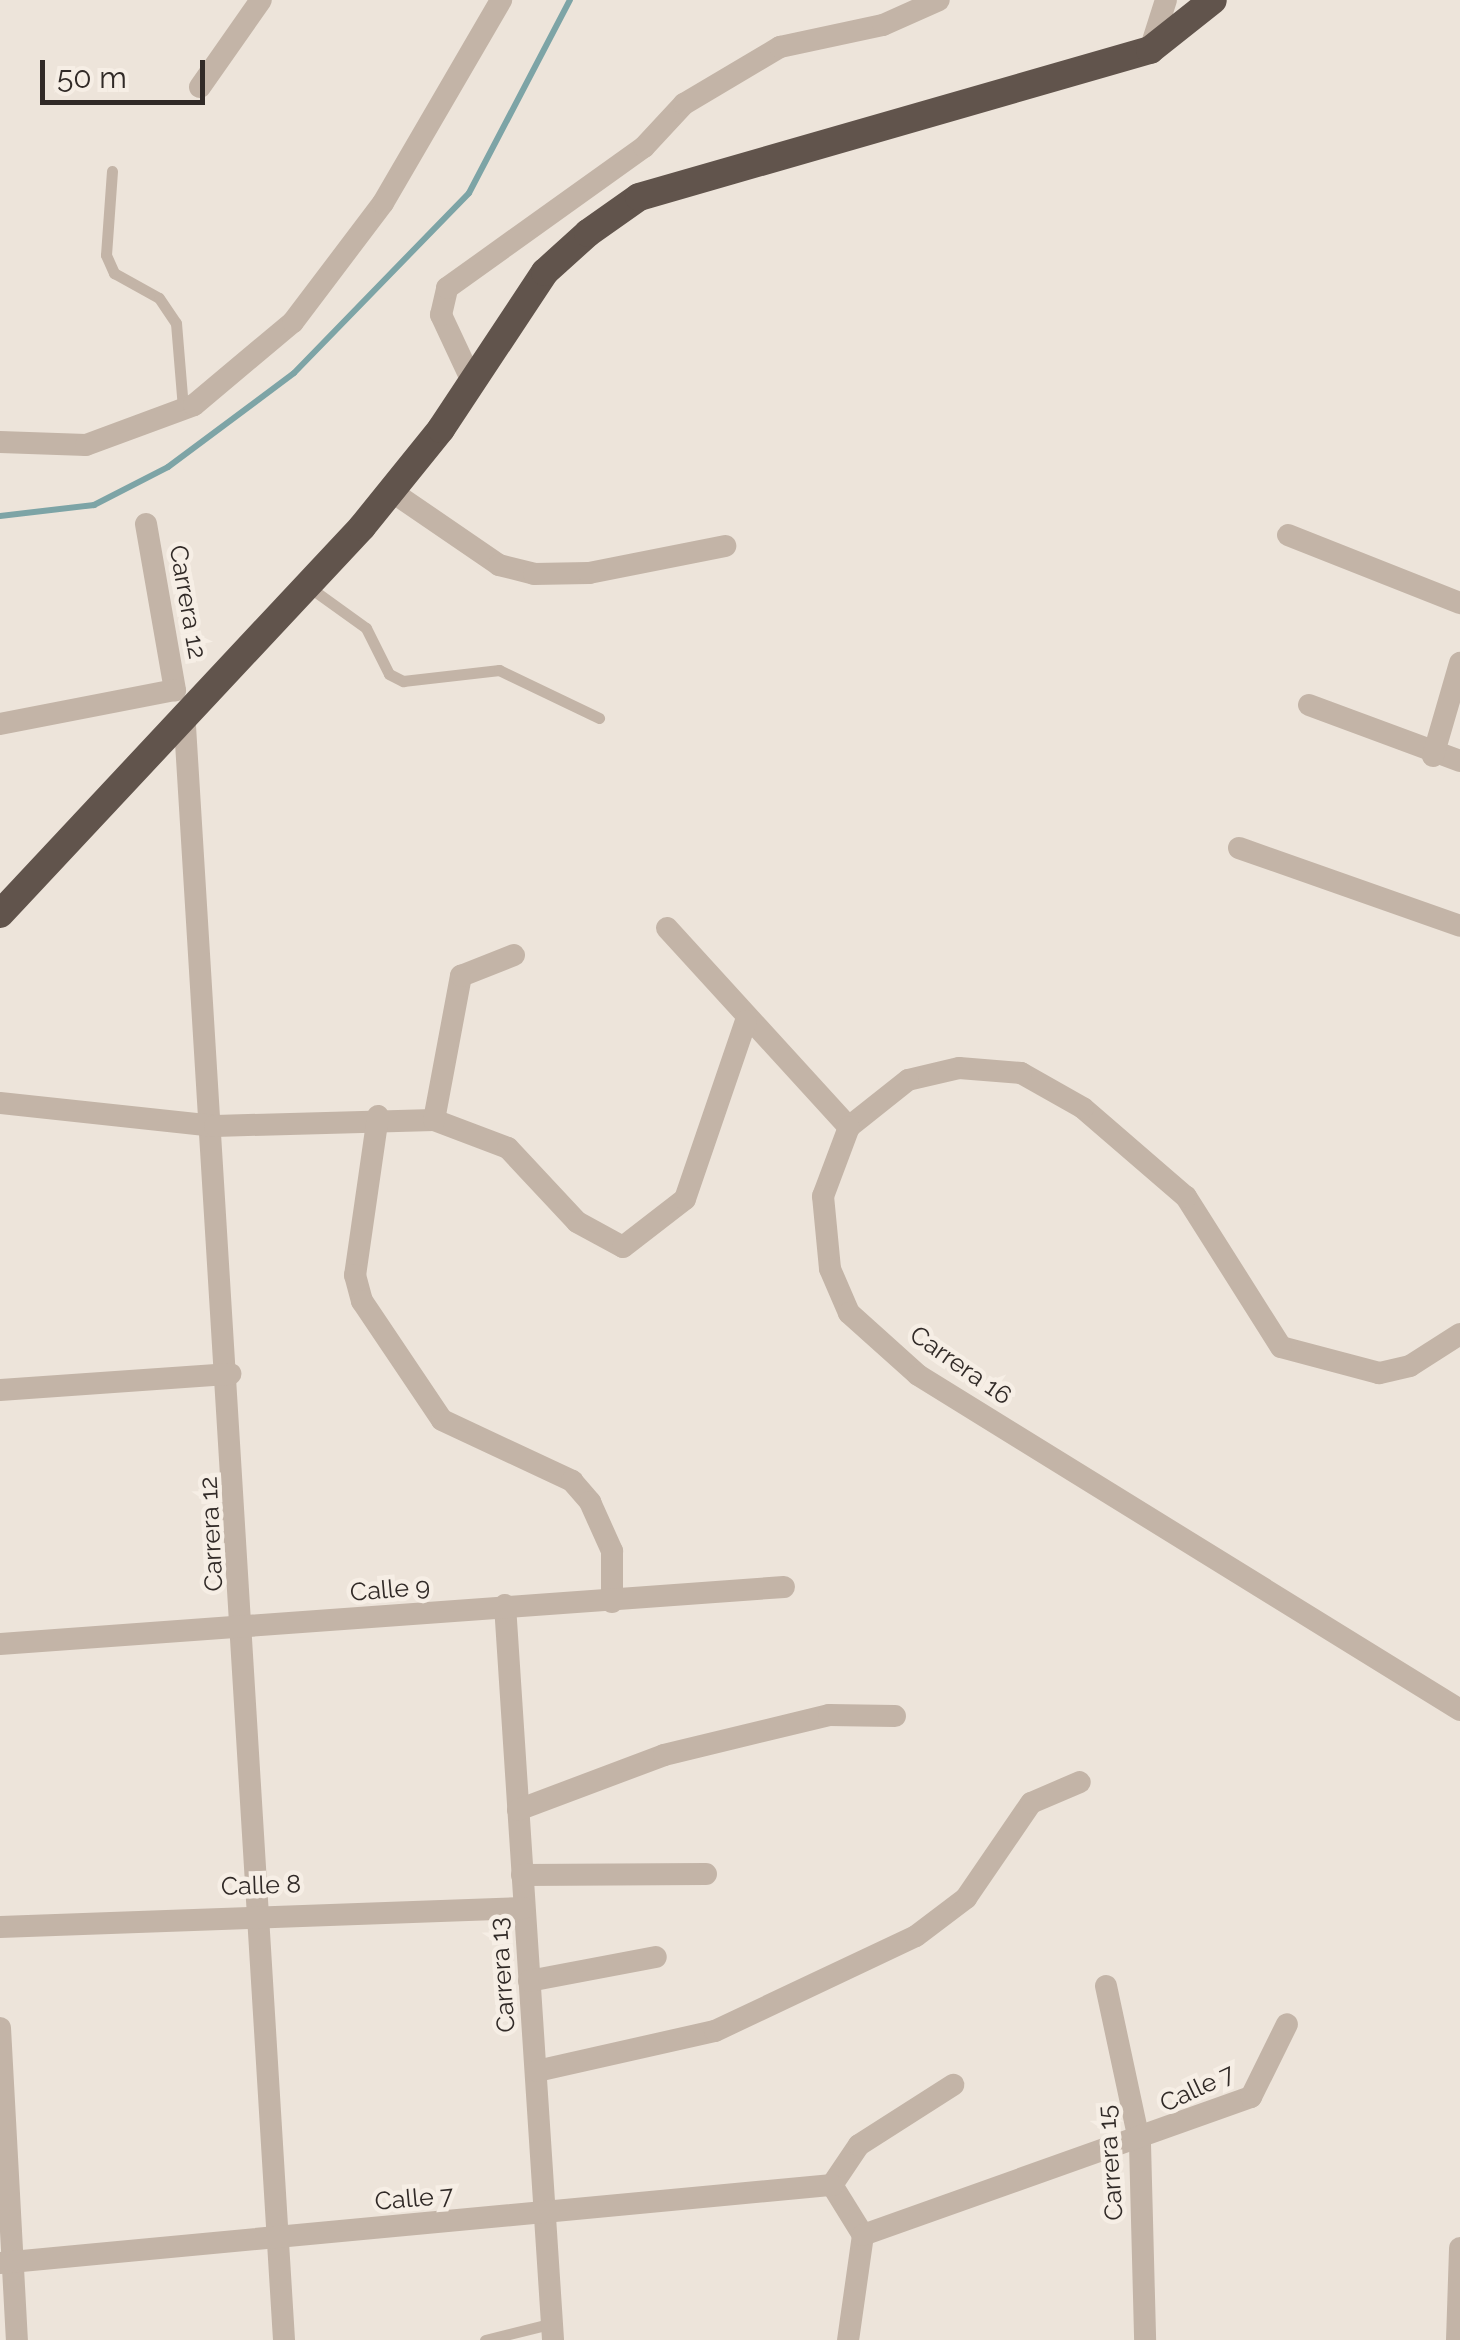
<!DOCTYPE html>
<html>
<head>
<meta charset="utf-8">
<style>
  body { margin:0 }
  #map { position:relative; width:1460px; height:2340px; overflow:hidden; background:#ede4da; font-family:Raleway,sans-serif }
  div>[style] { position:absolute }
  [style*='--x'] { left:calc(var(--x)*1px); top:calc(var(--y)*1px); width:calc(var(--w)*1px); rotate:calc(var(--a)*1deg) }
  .stream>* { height:6px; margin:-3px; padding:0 3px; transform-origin:3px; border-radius:3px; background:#7da4a6 }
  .service>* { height:11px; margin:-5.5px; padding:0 5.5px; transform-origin:5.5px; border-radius:5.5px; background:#c3b4a7 }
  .minor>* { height:22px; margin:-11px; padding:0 11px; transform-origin:11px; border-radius:11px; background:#c3b4a7 }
  .trunk>* { height:28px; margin:-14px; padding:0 14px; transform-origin:14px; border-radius:14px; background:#61544c }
  span { translate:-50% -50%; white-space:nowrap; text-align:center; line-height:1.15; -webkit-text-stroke:9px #f6eee5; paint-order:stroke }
  .street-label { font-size:25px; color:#312a27 }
  .scale { position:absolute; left:40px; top:60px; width:165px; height:45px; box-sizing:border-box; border:5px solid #312a27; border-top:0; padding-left:12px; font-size:30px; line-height:35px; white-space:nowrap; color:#312a27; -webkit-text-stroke:8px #f6eee5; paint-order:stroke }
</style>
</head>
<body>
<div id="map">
  <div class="stream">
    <i style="--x:0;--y:516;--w:95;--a:-6.7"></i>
    <i style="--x:94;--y:505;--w:83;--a:-27.2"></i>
    <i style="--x:168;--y:467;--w:157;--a:-36.7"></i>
    <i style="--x:294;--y:373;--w:251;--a:-45.8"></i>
    <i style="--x:469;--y:193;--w:218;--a:-62.4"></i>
  </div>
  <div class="service">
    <i style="--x:112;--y:171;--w:84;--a:94.1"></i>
    <i style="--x:106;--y:255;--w:20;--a:66"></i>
    <i style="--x:114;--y:273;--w:51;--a:29.1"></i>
    <i style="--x:159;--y:298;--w:30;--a:56"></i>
    <i style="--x:176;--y:323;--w:86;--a:85.3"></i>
    <i style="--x:309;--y:587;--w:70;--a:35.7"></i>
    <i style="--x:366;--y:628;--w:51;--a:63.4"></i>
    <i style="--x:389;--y:674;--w:16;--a:27"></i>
    <i style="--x:403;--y:681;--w:97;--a:-6.5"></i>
    <i style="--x:499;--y:670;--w:111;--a:25.6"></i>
    <i style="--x:485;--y:2340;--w:70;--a:-14"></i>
  </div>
  <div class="minor">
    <i style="--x:1150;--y:50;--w:52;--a:-72.3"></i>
    <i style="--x:200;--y:87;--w:106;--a:-55"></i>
    <i style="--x:471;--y:379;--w:71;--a:-115.1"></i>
    <i style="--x:441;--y:315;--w:28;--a:-77"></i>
    <i style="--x:447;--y:288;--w:242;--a:-35.6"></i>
    <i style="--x:644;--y:147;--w:59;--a:-47.1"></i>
    <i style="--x:684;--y:104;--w:112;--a:-30.7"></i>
    <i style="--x:780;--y:47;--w:105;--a:-12.1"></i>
    <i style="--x:883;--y:25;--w:61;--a:-24.1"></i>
    <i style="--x:0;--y:442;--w:86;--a:2"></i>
    <i style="--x:86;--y:445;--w:115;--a:-20.3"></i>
    <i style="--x:194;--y:405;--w:129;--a:-40"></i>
    <i style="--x:293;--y:322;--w:149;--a:-52.9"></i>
    <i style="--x:383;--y:203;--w:235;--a:-59.8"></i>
    <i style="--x:391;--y:491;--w:131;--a:34.4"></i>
    <i style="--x:499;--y:565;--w:36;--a:14"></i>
    <i style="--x:534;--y:574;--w:55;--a:-1"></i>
    <i style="--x:589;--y:573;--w:139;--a:-11.2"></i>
    <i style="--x:146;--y:524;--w:169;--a:80.1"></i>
    <i style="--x:1288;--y:535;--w:185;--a:21.6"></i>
    <i style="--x:1309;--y:705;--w:161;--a:20.3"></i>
    <i style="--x:0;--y:724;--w:178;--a:-11"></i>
    <i style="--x:185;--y:726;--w:1617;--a:86.49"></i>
    <i style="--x:1433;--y:756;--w:97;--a:-73.8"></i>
    <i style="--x:1239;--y:848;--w:234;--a:19.4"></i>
    <i style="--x:667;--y:928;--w:270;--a:47.6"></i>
    <i style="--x:0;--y:1103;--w:216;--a:6.1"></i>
    <i style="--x:215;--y:1126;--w:219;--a:-1.6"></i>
    <i style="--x:434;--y:1120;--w:79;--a:20.7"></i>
    <i style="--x:508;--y:1148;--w:101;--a:47"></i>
    <i style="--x:577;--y:1222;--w:52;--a:28.5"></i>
    <i style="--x:623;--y:1247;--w:78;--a:-37.7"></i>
    <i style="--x:685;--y:1199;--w:188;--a:-71.1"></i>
    <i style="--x:378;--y:1116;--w:161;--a:98.2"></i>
    <i style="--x:355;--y:1275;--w:27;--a:75"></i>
    <i style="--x:362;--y:1301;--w:143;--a:56.1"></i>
    <i style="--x:442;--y:1420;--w:144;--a:25.1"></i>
    <i style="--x:572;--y:1481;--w:28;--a:49"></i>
    <i style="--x:590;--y:1502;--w:54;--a:65.8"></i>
    <i style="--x:612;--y:1551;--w:51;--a:90"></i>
    <i style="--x:434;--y:1120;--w:147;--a:-79.4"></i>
    <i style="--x:461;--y:976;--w:57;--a:-21.6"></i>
    <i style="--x:1460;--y:1334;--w:59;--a:147.4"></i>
    <i style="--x:1410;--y:1366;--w:32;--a:167"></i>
    <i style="--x:1379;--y:1373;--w:101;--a:-165.1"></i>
    <i style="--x:1281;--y:1347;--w:178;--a:-122.3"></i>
    <i style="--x:1186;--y:1197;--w:136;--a:-139.2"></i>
    <i style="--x:1083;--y:1108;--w:71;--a:-150.6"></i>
    <i style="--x:1021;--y:1073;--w:62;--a:-175.4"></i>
    <i style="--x:959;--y:1068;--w:52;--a:166.8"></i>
    <i style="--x:908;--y:1080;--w:75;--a:141.5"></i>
    <i style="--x:849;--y:1127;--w:74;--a:110.6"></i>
    <i style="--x:823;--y:1196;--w:73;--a:84.5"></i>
    <i style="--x:830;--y:1269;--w:48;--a:66.6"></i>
    <i style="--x:849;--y:1313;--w:93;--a:41.9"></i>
    <i style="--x:918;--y:1375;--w:637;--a:31.72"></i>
    <i style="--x:0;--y:1390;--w:231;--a:-4"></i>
    <i style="--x:505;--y:1605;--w:737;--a:86.26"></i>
    <i style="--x:0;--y:1644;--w:786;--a:-4.16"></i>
    <i style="--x:518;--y:1810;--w:156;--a:-20.6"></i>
    <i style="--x:664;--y:1755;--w:170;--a:-13.6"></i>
    <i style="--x:829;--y:1715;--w:66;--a:0.9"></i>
    <i style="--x:522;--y:1875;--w:184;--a:-0.3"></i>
    <i style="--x:0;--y:1927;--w:524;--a:-2.08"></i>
    <i style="--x:529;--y:1981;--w:129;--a:-10.7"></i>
    <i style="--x:1106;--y:1986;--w:162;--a:77.9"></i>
    <i style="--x:1140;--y:2144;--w:196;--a:88.5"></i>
    <i style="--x:0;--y:2028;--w:312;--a:86.9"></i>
    <i style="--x:537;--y:2071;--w:182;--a:-12.7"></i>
    <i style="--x:715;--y:2031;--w:222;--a:-25.3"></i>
    <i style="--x:916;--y:1936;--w:63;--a:-37.2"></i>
    <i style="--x:966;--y:1898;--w:115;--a:-55.6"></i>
    <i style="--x:1031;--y:1803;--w:53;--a:-23.2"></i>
    <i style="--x:832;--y:2185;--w:59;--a:58.2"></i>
    <i style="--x:863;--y:2235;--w:106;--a:98.1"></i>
    <i style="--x:832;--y:2185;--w:48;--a:-56"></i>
    <i style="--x:859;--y:2145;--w:112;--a:-32.6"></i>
    <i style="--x:863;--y:2235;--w:412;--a:-19.6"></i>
    <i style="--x:1251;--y:2097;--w:81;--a:-63.7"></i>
    <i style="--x:0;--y:2263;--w:836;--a:-5.36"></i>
    <i style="--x:1457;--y:2340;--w:92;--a:-88.1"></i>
  </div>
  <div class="trunk">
    <i style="--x:0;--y:914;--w:530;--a:-46.91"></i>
    <i style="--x:362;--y:527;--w:126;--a:-51.1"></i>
    <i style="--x:441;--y:429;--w:188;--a:-56.5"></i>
    <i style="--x:545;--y:272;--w:58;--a:-42.2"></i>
    <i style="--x:588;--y:233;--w:62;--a:-35.2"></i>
    <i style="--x:639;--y:197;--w:532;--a:-16.05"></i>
    <i style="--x:1150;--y:50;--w:80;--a:-38.4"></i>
  </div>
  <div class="street-label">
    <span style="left:188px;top:602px;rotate:80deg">Carrera 12</span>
    <span style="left:961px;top:1365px;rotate:35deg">Carrera 16</span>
    <span style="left:211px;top:1534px;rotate:-93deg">Carrera 12</span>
    <span style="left:390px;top:1589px;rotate:-5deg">Calle 9</span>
    <span style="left:261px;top:1885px;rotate:-2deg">Calle 8</span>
    <span style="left:502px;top:1975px;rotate:-94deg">Carrera 13</span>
    <span style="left:1197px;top:2088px;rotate:-25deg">Calle 7</span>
    <span style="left:1110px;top:2163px;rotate:-94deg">Carrera 15</span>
    <span style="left:414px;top:2198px;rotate:-5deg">Calle 7</span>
  </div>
  <div class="scale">50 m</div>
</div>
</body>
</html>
